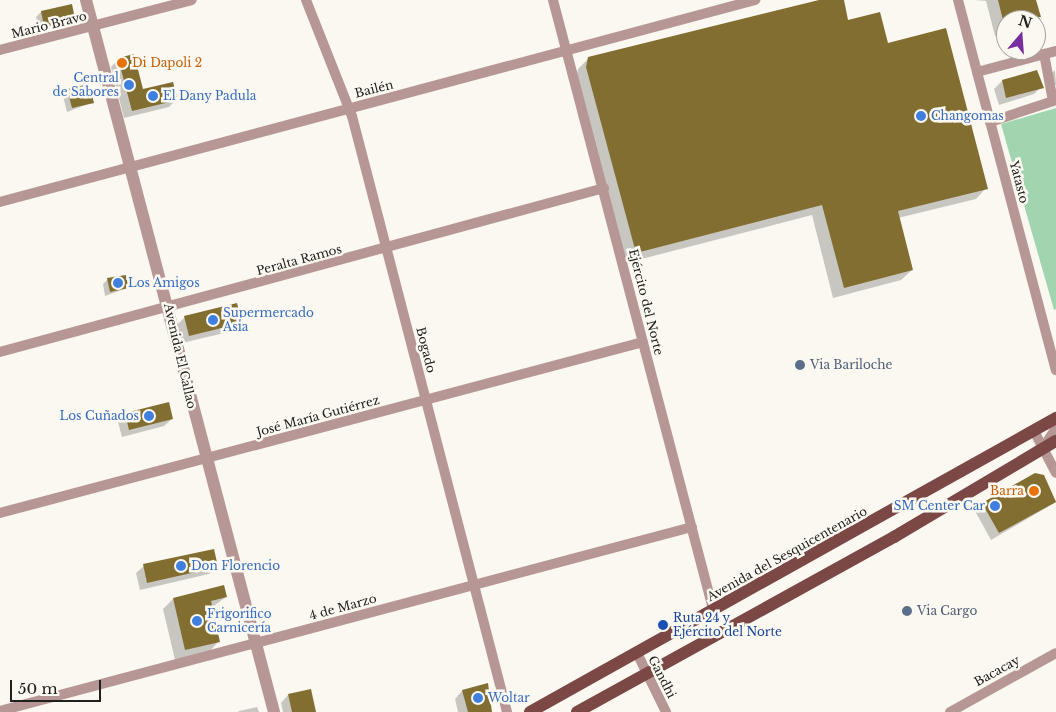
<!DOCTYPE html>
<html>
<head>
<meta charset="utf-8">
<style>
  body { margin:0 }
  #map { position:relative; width:1056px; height:712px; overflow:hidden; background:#faf8f0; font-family:"Libre Baskerville",serif }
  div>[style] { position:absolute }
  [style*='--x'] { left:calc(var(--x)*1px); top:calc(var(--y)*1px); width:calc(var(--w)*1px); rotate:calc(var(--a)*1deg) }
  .green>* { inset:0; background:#a0d5af }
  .shadow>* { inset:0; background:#0003 }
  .building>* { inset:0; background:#816e30 }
  .minor>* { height:10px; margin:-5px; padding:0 5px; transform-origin:5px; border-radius:5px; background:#b79795 }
  .tertiary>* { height:12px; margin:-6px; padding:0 6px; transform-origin:6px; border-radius:6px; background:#b79795 }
  .primary>* { height:12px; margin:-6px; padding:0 6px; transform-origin:6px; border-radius:6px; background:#7c4846 }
  .dots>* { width:14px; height:14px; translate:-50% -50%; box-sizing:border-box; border:2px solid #faf8f0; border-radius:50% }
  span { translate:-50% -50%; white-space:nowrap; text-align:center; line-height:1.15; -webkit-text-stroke:5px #faf8f0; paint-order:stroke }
  .street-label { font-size:12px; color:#21201d }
  .food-label { font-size:12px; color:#c56008 }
  .left { translate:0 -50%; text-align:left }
  .right { translate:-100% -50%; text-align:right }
  .shop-label { font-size:12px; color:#366cbe }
  .service-label { font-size:12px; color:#4e5e75 }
  .transit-label { font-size:12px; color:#164399 }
  .north { position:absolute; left:996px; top:10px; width:50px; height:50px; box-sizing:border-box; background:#faf8f0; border:1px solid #a3a29c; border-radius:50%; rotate:18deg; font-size:14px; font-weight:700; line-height:20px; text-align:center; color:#21201d }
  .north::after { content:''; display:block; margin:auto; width:18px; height:22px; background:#7a2d9f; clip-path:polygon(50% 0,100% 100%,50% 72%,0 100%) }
  .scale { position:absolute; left:10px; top:680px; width:91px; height:22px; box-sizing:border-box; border:2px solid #21201d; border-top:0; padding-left:6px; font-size:15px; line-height:18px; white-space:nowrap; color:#21201d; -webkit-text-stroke:4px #faf8f0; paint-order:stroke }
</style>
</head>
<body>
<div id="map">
  <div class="green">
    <i style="clip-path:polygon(1056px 108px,1056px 309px,1054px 310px,1001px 124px)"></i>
  </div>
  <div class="shadow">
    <i style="clip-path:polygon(824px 0,843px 0,847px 22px,887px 44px,986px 188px,976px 199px,898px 218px,912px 270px,901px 280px,833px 298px,812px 215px,626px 263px,576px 78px,578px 69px,589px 58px)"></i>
    <i style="clip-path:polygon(975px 0,1035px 0,1039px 17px,1006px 20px,1006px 33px,995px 36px,986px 1px)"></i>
    <i style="clip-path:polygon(41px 12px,68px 20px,40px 31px,36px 17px)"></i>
    <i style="clip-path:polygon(119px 59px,143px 90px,177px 99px,169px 107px,124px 118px,111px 67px)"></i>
    <i style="clip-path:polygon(1055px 70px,1056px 85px,1052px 86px,1050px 75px)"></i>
    <i style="clip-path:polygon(1036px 72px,1042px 86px,1034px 94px,999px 105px,994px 89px,1002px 81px)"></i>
    <i style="clip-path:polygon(68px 91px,93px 102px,67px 112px,63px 96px)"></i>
    <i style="clip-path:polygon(108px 279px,127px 288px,105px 296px,103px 284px)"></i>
    <i style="clip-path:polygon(185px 317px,241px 323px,233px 331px,182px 343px,177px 325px)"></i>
    <i style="clip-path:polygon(126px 414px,172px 419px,164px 426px,122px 437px,118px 422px)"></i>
    <i style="clip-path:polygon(1043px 476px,1056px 502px,991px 540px,975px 511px)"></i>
    <i style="clip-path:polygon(144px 566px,217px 567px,209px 574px,140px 590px,136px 573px)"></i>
    <i style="clip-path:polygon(226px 597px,211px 608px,219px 641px,209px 652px,175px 660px,163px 609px,173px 599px)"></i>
    <i style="clip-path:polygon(487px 685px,491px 712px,458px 712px,455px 699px,462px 691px)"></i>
    <i style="clip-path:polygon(288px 695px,315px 712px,283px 712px,281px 703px)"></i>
    <i style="clip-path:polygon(257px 707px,259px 712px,238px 712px,239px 711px)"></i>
  </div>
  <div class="building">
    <i style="clip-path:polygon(819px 0,844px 0,848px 20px,880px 12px,888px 43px,946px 28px,988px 189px,898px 211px,913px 270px,844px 288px,822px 205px,636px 253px,586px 67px,588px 57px)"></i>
    <i style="clip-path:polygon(998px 0,1036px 0,1041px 17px,1003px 20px)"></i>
    <i style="clip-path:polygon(72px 4px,74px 14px,69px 21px,44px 27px,41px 11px)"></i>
    <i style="clip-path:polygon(134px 54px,143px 89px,173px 82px,178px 100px,132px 111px,118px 58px)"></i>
    <i style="clip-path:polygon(1037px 70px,1044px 88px,1006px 98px,1002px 80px)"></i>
    <i style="clip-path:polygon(89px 84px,94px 103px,72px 108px,67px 89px)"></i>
    <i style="clip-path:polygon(126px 275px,129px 288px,110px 292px,107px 278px)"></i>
    <i style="clip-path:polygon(237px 303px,242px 323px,189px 336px,184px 316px)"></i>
    <i style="clip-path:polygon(169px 402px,173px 419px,129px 430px,125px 413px)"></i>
    <i style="clip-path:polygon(1035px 473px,1044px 475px,1056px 502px,999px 533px,982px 503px)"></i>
    <i style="clip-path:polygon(214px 549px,218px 567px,147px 583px,143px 564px)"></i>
    <i style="clip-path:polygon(224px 585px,227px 597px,211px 601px,220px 642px,185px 650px,173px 598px)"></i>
    <i style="clip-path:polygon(488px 683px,492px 712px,468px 712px,462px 690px)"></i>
    <i style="clip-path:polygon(311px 689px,316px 712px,292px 712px,288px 694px)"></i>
  </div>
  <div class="minor">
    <i style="--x:306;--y:0;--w:125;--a:68.4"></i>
    <i style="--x:352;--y:116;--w:616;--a:75.42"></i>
    <i style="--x:553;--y:0;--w:630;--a:75.28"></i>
    <i style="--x:958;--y:0;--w:383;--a:75.2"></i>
    <i style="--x:0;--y:50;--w:198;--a:-14.6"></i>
    <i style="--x:977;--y:72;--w:82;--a:-14.9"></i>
    <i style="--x:990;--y:122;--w:66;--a:-18.4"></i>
    <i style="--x:1053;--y:101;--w:48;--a:-100.8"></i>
    <i style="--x:0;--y:202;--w:782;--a:-14.98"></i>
    <i style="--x:0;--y:352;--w:626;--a:-15.19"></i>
    <i style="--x:1034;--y:431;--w:47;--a:62.4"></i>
    <i style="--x:1043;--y:448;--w:24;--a:-57"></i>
    <i style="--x:0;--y:513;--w:665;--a:-14.89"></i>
    <i style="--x:637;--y:653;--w:66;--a:63.8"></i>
    <i style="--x:0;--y:711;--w:716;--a:-14.89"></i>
    <i style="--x:950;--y:712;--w:121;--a:-29.1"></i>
  </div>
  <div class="tertiary">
    <i style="--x:86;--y:0;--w:736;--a:75.21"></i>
  </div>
  <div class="primary">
    <i style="--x:530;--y:712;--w:603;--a:-29.2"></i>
    <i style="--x:577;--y:712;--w:362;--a:-28.9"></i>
    <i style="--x:894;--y:537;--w:188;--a:-30.7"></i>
  </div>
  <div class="dots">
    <i style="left:122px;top:63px;background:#e8710a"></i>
    <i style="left:129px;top:85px;background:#3f7fe0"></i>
    <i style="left:153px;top:96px;background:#3f7fe0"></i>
    <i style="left:921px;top:116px;background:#3f7fe0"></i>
    <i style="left:118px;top:283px;background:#3f7fe0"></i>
    <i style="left:213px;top:320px;background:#3f7fe0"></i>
    <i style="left:800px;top:365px;background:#5c6f8a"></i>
    <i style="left:149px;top:416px;background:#3f7fe0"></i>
    <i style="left:1034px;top:491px;background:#e8710a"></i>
    <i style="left:995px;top:506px;background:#3f7fe0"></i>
    <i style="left:181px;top:566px;background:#3f7fe0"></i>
    <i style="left:907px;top:611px;background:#5c6f8a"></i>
    <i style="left:197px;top:621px;background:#3f7fe0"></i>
    <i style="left:663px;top:625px;background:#1a4fb4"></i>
    <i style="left:478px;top:698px;background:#3f7fe0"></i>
  </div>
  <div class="street-label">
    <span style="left:49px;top:25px;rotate:-14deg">Mario Bravo</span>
    <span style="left:374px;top:89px;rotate:-14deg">Bailén</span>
    <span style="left:1019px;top:182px;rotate:75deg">Yatasto</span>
    <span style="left:299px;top:260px;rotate:-15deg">Peralta Ramos</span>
    <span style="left:646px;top:302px;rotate:76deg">Ejército del Norte</span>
    <span style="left:426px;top:350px;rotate:76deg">Bogado</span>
    <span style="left:180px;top:356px;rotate:77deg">Avenida El Callao</span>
    <span style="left:318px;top:416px;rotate:-15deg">José María Gutiérrez</span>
    <span style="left:787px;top:554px;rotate:-29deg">Avenida del Sesquicentenario</span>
    <span style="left:343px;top:607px;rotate:-15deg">4 de Marzo</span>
    <span style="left:997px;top:671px;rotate:-29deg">Bacacay</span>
    <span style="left:662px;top:677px;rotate:63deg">Gandhi</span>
  </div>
  <div class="food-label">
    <span class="left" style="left:132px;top:63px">Di Dapoli 2</span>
    <span class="right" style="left:1024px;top:491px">Barra</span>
  </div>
  <div class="shop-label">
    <span class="right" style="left:119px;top:85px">Central<br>de Sabores</span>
    <span class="left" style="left:163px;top:96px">El Dany Padula</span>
    <span class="left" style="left:931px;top:116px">Changomas</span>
    <span class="left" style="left:128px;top:283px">Los Amigos</span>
    <span class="left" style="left:223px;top:320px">Supermercado<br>Asia</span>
    <span class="right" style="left:139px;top:416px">Los Cuñados</span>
    <span class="right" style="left:985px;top:506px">SM Center Car</span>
    <span class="left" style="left:191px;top:566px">Don Florencio</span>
    <span class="left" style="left:207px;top:621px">Frigorifico<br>Carnicería</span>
    <span class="left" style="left:488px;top:698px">Woltar</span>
  </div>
  <div class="service-label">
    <span class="left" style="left:810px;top:365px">Via Bariloche</span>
    <span class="left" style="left:917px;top:611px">Via Cargo</span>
  </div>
  <div class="transit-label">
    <span class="left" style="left:673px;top:625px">Ruta 24 y<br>Ejército del Norte</span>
  </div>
  <div class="north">N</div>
  <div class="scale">50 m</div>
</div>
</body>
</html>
